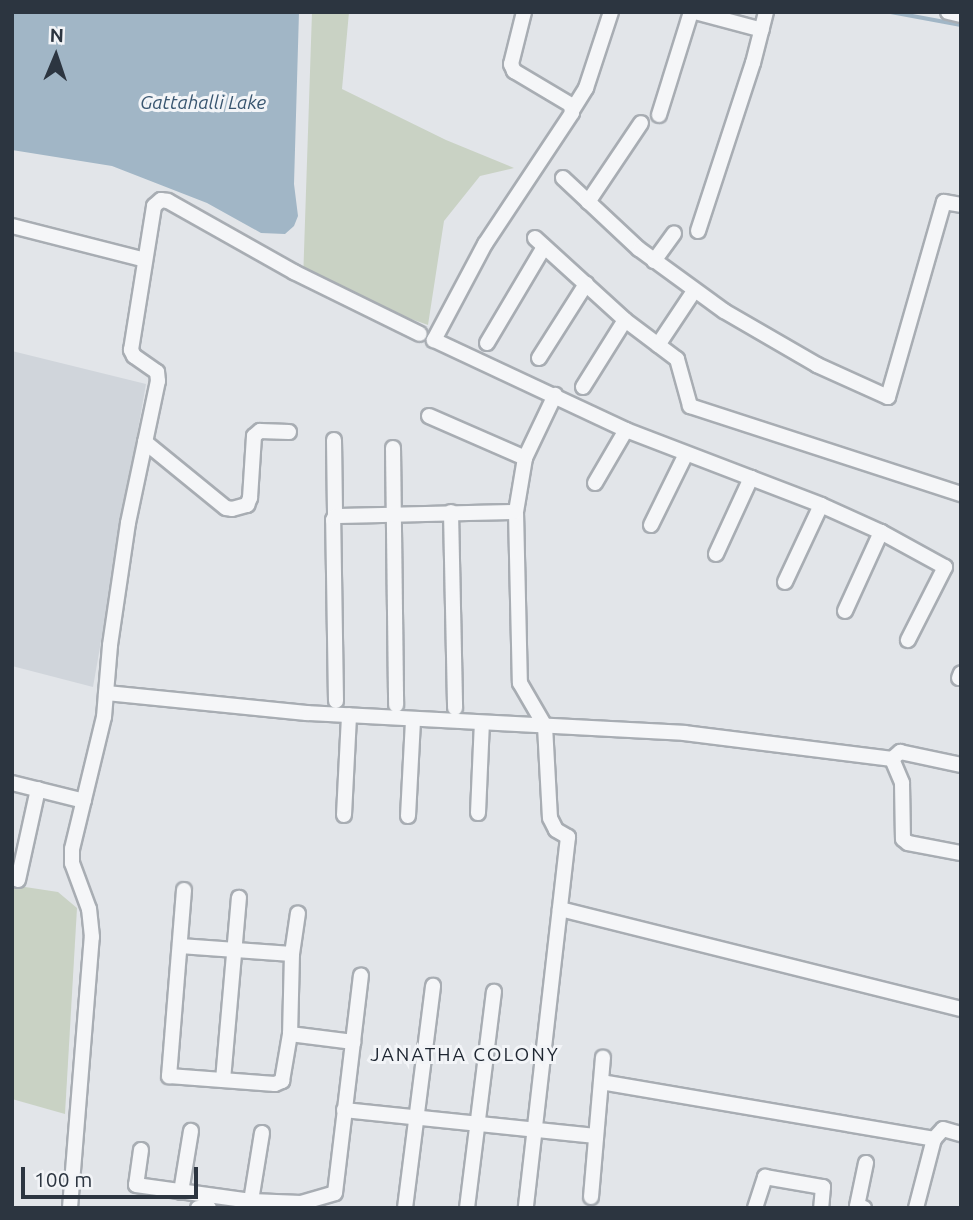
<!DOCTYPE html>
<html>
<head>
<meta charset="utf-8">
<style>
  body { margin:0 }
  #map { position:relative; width:973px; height:1220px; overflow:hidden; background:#e2e5e9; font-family:Ubuntu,sans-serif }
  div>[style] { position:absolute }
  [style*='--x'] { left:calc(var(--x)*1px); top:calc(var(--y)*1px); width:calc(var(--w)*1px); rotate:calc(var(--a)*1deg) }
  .built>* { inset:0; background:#d0d5db }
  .green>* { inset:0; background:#c9d2c4 }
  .water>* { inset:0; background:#a1b6c6 }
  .stream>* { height:3.5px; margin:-1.75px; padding:0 1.75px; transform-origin:1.75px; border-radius:1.75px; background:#a1b6c6 }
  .roads { filter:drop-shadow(2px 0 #a8adb3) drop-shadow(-2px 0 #a8adb3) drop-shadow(0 2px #a8adb3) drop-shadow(0 -2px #a8adb3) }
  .street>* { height:14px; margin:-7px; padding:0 7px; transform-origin:7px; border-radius:7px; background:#f5f6f8 }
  span { translate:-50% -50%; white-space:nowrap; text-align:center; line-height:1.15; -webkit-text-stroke:6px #f2f4f7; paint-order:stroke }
  .water-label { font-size:19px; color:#395670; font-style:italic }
  .neighbourhood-label { font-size:19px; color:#1e2631; letter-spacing:2px }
  .frame { position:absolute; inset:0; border:14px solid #2c3540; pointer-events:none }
  .north { position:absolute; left:21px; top:21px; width:70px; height:70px; -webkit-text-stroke:5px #f2f4f7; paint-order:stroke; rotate:2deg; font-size:19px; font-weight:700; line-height:28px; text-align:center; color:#2c3540 }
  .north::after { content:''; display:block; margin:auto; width:24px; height:32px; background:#2c3540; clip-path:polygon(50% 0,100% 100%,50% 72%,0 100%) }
  .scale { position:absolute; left:21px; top:1167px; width:177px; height:32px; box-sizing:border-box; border:4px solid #2c3540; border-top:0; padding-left:9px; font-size:21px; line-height:24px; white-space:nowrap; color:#2c3540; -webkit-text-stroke:5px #f2f4f7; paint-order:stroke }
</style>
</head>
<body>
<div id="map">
  <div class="built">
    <i style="clip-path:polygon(12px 351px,146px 384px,93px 687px,12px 666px)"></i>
  </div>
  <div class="green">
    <i style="clip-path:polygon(312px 12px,349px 12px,342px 89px,446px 140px,514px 168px,480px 176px,444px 221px,428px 325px,303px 281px)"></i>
    <i style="clip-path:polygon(12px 885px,58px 892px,77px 908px,65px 1114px,12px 1099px)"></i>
  </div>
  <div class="water">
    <i style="clip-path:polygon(12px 12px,299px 12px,294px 184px,298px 216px,294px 226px,285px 234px,261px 233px,207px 203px,112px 166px,12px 150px)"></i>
  </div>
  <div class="stream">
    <i style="--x:891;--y:12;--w:71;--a:10.5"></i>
  </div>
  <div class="roads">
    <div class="street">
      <i style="--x:524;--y:12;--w:54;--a:104"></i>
      <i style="--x:511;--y:64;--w:8;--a:67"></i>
      <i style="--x:514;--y:71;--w:66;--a:30.8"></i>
      <i style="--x:571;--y:105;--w:8;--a:83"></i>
      <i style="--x:572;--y:113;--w:157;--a:123.6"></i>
      <i style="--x:485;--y:244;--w:109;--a:118"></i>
      <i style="--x:434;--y:340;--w:212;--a:25.1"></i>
      <i style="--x:626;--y:430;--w:209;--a:21"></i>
      <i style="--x:821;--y:505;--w:66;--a:24.2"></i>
      <i style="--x:881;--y:532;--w:73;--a:28.7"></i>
      <i style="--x:945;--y:567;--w:82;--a:116.9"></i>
      <i style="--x:695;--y:12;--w:69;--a:15"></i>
      <i style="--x:948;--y:12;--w:13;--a:13"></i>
      <i style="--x:573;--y:109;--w:25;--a:-58"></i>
      <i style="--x:586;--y:88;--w:80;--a:-71.8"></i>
      <i style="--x:659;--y:115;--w:108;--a:-72.7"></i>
      <i style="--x:563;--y:178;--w:104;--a:43.1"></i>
      <i style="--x:639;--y:249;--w:105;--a:36.1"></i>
      <i style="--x:724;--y:311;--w:108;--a:30.1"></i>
      <i style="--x:817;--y:365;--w:78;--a:24.3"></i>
      <i style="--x:888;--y:397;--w:203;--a:-74"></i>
      <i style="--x:944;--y:202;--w:17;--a:10"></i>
      <i style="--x:588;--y:202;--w:95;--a:-56.1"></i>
      <i style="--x:12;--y:226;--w:137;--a:14.3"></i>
      <i style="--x:698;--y:231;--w:177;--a:-71.9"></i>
      <i style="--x:753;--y:63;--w:53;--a:-75.7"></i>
      <i style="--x:535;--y:238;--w:122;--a:42.3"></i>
      <i style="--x:625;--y:320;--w:65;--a:36.9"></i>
      <i style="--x:677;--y:359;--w:49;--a:74.5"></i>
      <i style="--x:690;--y:406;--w:285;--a:18"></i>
      <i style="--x:654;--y:261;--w:34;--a:-54"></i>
      <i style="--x:487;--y:343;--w:112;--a:-59.3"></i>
      <i style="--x:658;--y:345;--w:65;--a:-56.3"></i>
      <i style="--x:539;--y:358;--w:88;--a:-57.6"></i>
      <i style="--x:583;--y:387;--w:79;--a:-57.9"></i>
      <i style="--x:429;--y:416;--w:105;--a:23.6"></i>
      <i style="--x:525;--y:458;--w:70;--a:-64.5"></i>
      <i style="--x:334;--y:440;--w:76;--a:89.2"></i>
      <i style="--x:145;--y:442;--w:104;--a:39.2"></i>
      <i style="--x:226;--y:508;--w:6;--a:9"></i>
      <i style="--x:232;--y:509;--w:16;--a:-15"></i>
      <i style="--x:247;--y:505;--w:8;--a:-67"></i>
      <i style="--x:250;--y:498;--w:62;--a:-86.3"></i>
      <i style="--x:254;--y:436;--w:8;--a:-40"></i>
      <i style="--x:260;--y:431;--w:29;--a:2"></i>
      <i style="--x:393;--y:448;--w:257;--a:89.3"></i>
      <i style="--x:525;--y:458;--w:55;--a:99.5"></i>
      <i style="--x:516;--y:512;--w:171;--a:88.7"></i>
      <i style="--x:520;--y:683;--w:50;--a:59.8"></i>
      <i style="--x:545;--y:726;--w:92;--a:86.9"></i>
      <i style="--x:550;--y:818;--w:13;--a:63"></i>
      <i style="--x:556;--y:830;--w:14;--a:30"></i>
      <i style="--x:568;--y:837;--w:373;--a:96.5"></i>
      <i style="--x:595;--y:483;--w:61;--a:-59.7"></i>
      <i style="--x:451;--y:512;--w:196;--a:88.8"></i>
      <i style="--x:651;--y:525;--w:79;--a:-63.8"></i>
      <i style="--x:716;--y:554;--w:84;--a:-65.3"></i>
      <i style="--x:785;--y:582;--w:85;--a:-64.9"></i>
      <i style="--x:845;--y:611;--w:87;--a:-65.5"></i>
      <i style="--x:959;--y:678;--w:5;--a:-68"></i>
      <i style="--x:106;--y:693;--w:202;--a:5.7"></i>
      <i style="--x:307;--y:713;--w:378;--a:3"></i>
      <i style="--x:684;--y:733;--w:210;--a:7.1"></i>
      <i style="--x:892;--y:759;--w:11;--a:-41"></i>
      <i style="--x:900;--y:752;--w:62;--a:12"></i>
      <i style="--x:336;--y:701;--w:181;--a:-90.9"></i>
      <i style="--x:333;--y:520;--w:4;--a:-63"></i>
      <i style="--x:335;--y:516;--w:181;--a:-1.3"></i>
      <i style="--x:892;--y:759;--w:26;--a:67"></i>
      <i style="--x:902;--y:783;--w:56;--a:89"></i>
      <i style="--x:903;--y:839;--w:6;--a:39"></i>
      <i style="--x:908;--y:843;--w:54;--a:10.7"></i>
      <i style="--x:12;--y:783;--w:74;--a:14"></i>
      <i style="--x:478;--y:813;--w:90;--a:-87.5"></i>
      <i style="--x:344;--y:815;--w:100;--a:-87.1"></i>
      <i style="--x:408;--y:816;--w:97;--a:-87"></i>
      <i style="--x:18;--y:880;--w:93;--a:-77.6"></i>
      <i style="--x:184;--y:890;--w:187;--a:94.6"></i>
      <i style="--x:169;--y:1076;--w:106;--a:4.3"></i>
      <i style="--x:275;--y:1084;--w:8;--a:-23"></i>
      <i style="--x:282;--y:1081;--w:48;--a:-80.3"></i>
      <i style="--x:290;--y:1034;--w:64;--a:7.2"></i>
      <i style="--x:560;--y:909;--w:413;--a:14"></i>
      <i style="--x:180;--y:946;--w:112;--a:4.1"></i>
      <i style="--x:292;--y:954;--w:80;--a:91.4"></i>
      <i style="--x:292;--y:954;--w:41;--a:-81.7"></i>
      <i style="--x:223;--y:1080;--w:183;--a:-85"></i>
      <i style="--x:601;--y:1082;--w:338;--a:9.7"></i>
      <i style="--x:934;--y:1139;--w:13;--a:-48"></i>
      <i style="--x:943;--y:1129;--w:19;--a:16"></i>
      <i style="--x:344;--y:1110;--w:253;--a:5.9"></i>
      <i style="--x:141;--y:1150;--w:35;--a:98"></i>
      <i style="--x:136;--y:1185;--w:116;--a:7.9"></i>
      <i style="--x:251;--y:1201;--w:50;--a:2.3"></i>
      <i style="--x:301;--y:1203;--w:35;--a:-16"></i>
      <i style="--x:335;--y:1193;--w:219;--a:-83.2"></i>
      <i style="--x:181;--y:1192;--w:62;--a:-80.7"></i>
      <i style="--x:591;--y:1197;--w:140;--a:-85.1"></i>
      <i style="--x:251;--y:1201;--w:69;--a:-80.8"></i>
      <i style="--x:70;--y:1208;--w:272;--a:-85.4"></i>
      <i style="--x:92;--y:937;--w:28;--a:-96"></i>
      <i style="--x:89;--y:909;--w:49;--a:-110.3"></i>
      <i style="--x:72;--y:863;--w:14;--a:-90"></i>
      <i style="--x:72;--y:849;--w:136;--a:-76.4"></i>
      <i style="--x:104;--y:717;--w:72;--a:-85.2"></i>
      <i style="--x:110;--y:645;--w:123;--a:-81.6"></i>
      <i style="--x:128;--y:523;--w:145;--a:-78.1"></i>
      <i style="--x:158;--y:381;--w:9;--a:-96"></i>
      <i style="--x:157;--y:372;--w:28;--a:-145"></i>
      <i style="--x:134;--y:356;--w:7;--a:-117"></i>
      <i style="--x:131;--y:350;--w:146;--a:-80.9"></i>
      <i style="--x:154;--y:206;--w:9;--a:-41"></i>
      <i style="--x:161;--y:200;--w:7;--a:8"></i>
      <i style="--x:168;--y:201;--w:145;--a:29.4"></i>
      <i style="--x:294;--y:272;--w:140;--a:26.2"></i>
      <i style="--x:198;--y:1208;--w:11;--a:0"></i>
      <i style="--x:405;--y:1208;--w:224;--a:-82.8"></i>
      <i style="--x:467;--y:1208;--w:218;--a:-82.9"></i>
      <i style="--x:755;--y:1208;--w:33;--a:-72"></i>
      <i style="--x:765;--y:1177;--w:59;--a:9.8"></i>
      <i style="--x:823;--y:1187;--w:21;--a:95"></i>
      <i style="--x:864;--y:1208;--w:7;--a:-164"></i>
      <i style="--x:857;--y:1206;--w:44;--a:-78.2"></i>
      <i style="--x:916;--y:1208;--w:71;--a:-75.4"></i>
    </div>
  </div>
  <div class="water-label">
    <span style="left:203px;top:103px">Gattahalli Lake</span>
  </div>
  <div class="neighbourhood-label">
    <span style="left:465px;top:1055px">JANATHA COLONY</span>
  </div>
  <div class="frame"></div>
  <div class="north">N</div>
  <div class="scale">100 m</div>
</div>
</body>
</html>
